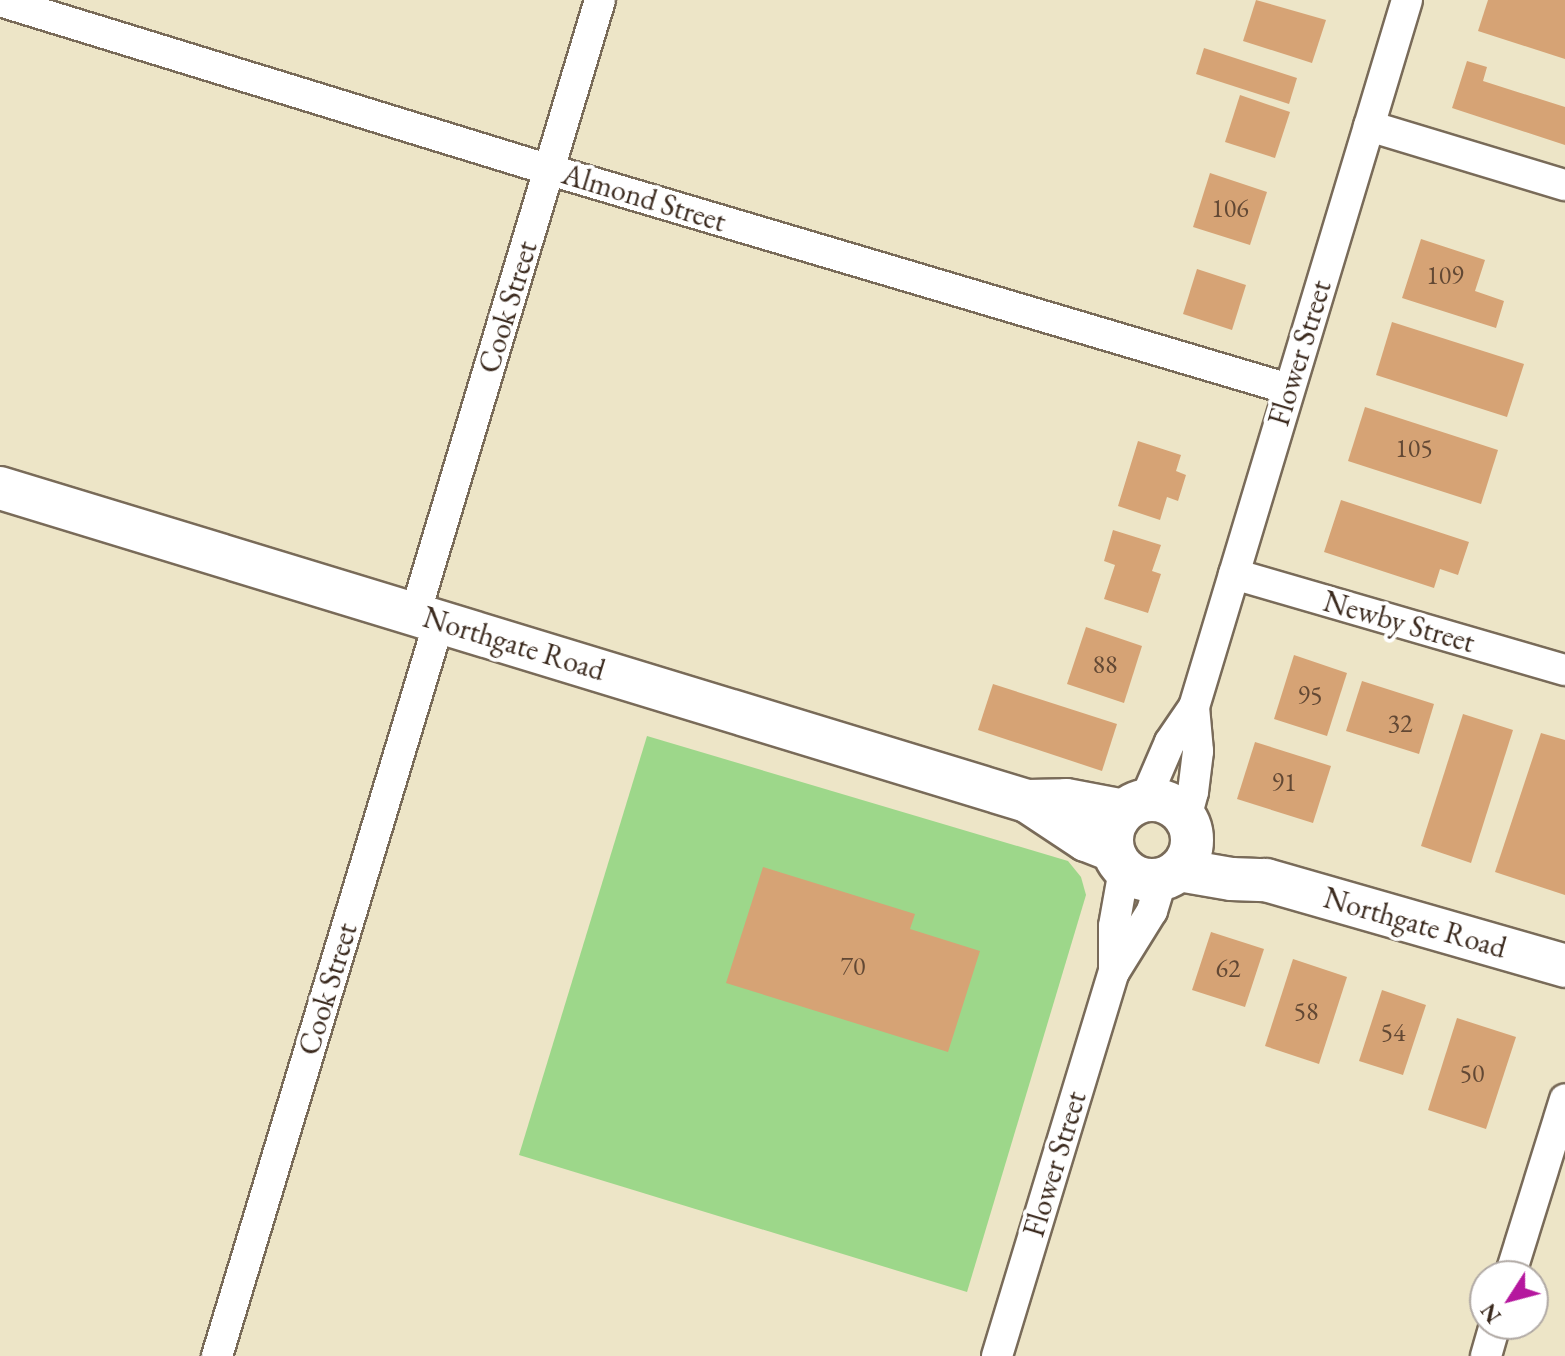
<!DOCTYPE html>
<html>
<head>
<meta charset="utf-8">
<style>
  body { margin:0 }
  #map { position:relative; width:1565px; height:1356px; overflow:hidden; background:#ede5c7; font-family:"EB Garamond",serif }
  div>[style] { position:absolute }
  [style*='--x'] { left:calc(var(--x)*1px); top:calc(var(--y)*1px); width:calc(var(--w)*1px); rotate:calc(var(--a)*1deg) }
  .green>* { inset:0; background:#9dd78a }
  .building>* { inset:0; background:#d6a375 }
  .roads { filter:drop-shadow(2px 0 #796b59) drop-shadow(-2px 0 #796b59) drop-shadow(0 2px #796b59) drop-shadow(0 -2px #796b59) }
  .street>* { height:30px; margin:-15px; padding:0 15px; transform-origin:15px; border-radius:15px; background:#fff }
  .secondary>* { height:42px; margin:-21px; padding:0 21px; transform-origin:21px; border-radius:21px; background:#fff }
  .secondary>.ring { margin:-21px; padding:0; box-sizing:content-box; background:none; border:42px solid #fff; border-radius:50% }
  span { translate:-50% -50%; white-space:nowrap; text-align:center; line-height:1.15; -webkit-text-stroke:8px #fff; paint-order:stroke }
  .number-label { font-size:26px; color:#624834 }
  .number-label span { -webkit-text-stroke-width:0 }
  .street-label { font-size:30px; color:#3b2a1e }
  .north { position:absolute; left:1469px; top:1260px; width:80px; height:80px; box-sizing:border-box; background:#fff; border:2px solid #b1aaa5; border-radius:50%; rotate:234deg; font-size:22px; font-weight:700; line-height:32px; text-align:center; color:#3b2a1e }
  .north::after { content:''; display:block; margin:auto; width:28px; height:36px; background:#b5179e; clip-path:polygon(50% 0,100% 100%,50% 72%,0 100%) }
</style>
</head>
<body>
<div id="map">
  <div class="green">
    <i style="clip-path:polygon(647px 736px,1068px 861px,1081px 877px,1086px 895px,967px 1292px,519px 1155px)"></i>
  </div>
  <div class="building">
    <i style="clip-path:polygon(1256px 0,1326px 20px,1312px 63px,1243px 41px)"></i>
    <i style="clip-path:polygon(1488px 0,1565px 0,1565px 59px,1478px 31px)"></i>
    <i style="clip-path:polygon(1204px 48px,1297px 78px,1289px 104px,1196px 74px)"></i>
    <i style="clip-path:polygon(1467px 61px,1487px 67px,1483px 81px,1565px 107px,1565px 145px,1452px 108px)"></i>
    <i style="clip-path:polygon(1240px 95px,1290px 112px,1275px 158px,1225px 142px)"></i>
    <i style="clip-path:polygon(1210px 173px,1267px 192px,1250px 245px,1193px 227px)"></i>
    <i style="clip-path:polygon(1421px 239px,1485px 260px,1475px 291px,1504px 301px,1496px 328px,1402px 298px)"></i>
    <i style="clip-path:polygon(1197px 269px,1246px 285px,1232px 330px,1183px 314px)"></i>
    <i style="clip-path:polygon(1392px 322px,1524px 364px,1507px 417px,1376px 375px)"></i>
    <i style="clip-path:polygon(1365px 407px,1498px 450px,1481px 504px,1348px 461px)"></i>
    <i style="clip-path:polygon(1138px 441px,1181px 455px,1176px 471px,1186px 475px,1178px 501px,1167px 497px,1160px 520px,1118px 506px)"></i>
    <i style="clip-path:polygon(1341px 500px,1469px 542px,1458px 575px,1440px 569px,1434px 588px,1324px 552px)"></i>
    <i style="clip-path:polygon(1113px 530px,1161px 545px,1152px 571px,1161px 574px,1148px 613px,1104px 599px,1115px 565px,1104px 561px)"></i>
    <i style="clip-path:polygon(1086px 627px,1142px 646px,1124px 703px,1067px 684px)"></i>
    <i style="clip-path:polygon(1294px 655px,1347px 673px,1327px 736px,1274px 719px)"></i>
    <i style="clip-path:polygon(1362px 681px,1434px 704px,1419px 754px,1346px 731px)"></i>
    <i style="clip-path:polygon(993px 684px,1117px 724px,1102px 771px,978px 730px)"></i>
    <i style="clip-path:polygon(1463px 714px,1513px 730px,1471px 863px,1421px 846px)"></i>
    <i style="clip-path:polygon(1541px 733px,1565px 740px,1565px 895px,1495px 872px)"></i>
    <i style="clip-path:polygon(1255px 742px,1331px 766px,1313px 823px,1237px 799px)"></i>
    <i style="clip-path:polygon(763px 867px,915px 914px,910px 929px,980px 951px,948px 1052px,726px 983px)"></i>
    <i style="clip-path:polygon(1211px 932px,1264px 949px,1245px 1007px,1192px 990px)"></i>
    <i style="clip-path:polygon(1293px 959px,1347px 977px,1319px 1064px,1265px 1046px)"></i>
    <i style="clip-path:polygon(1382px 990px,1426px 1005px,1403px 1075px,1359px 1061px)"></i>
    <i style="clip-path:polygon(1457px 1018px,1516px 1037px,1486px 1129px,1428px 1110px)"></i>
  </div>
  <div class="roads">
    <div class="street">
      <i style="--x:0;--y:1;--w:575;--a:17.08"></i>
      <i style="--x:550;--y:170;--w:771;--a:16.51"></i>
      <i style="--x:1369;--y:126;--w:205;--a:16.8"></i>
      <i style="--x:1234;--y:574;--w:345;--a:16.2"></i>
      <i style="--x:415;--y:614;--w:641;--a:-73.23"></i>
      <i style="--x:1145;--y:800;--w:63;--a:-66.7"></i>
      <i style="--x:1170;--y:742;--w:42;--a:-55.6"></i>
      <i style="--x:1194;--y:707;--w:738;--a:-73.23"></i>
      <i style="--x:1186;--y:818;--w:27;--a:-75"></i>
      <i style="--x:1193;--y:792;--w:41;--a:-83"></i>
      <i style="--x:1198;--y:751;--w:44;--a:-95.2"></i>
      <i style="--x:1114;--y:972;--w:72;--a:-58.1"></i>
      <i style="--x:1152;--y:911;--w:34;--a:-73"></i>
      <i style="--x:1510;--y:1276;--w:185;--a:-72.7"></i>
      <i style="--x:217;--y:1356;--w:767;--a:-73.17"></i>
      <i style="--x:997;--y:1356;--w:401;--a:-73.1"></i>
      <i style="--x:1114;--y:972;--w:46;--a:-90"></i>
      <i style="--x:1114;--y:926;--w:57;--a:-79.9"></i>
      <i style="--x:1486;--y:1356;--w:33;--a:-74"></i>
    </div>
    <div class="secondary">
      <i style="--x:0;--y:488;--w:1074;--a:16.95"></i>
      <i style="--x:1027;--y:801;--w:39;--a:-1"></i>
      <i style="--x:1066;--y:800;--w:59;--a:10.7"></i>
      <i class="ring" style="left:1112px;top:800px;width:38px;height:38px"></i>
      <i style="--x:1027;--y:801;--w:71;--a:33.5"></i>
      <i style="--x:1086;--y:840;--w:28;--a:21"></i>
      <i style="--x:1179;--y:870;--w:53;--a:9.8"></i>
      <i style="--x:1231;--y:879;--w:35;--a:2"></i>
      <i style="--x:1266;--y:880;--w:311;--a:16"></i>
    </div>
  </div>
  <div class="number-label">
    <span style="left:1230px;top:209px">106</span>
    <span style="left:1445px;top:276px">109</span>
    <span style="left:1414px;top:449px">105</span>
    <span style="left:1105px;top:665px">88</span>
    <span style="left:1310px;top:696px">95</span>
    <span style="left:1400px;top:724px">32</span>
    <span style="left:1284px;top:783px">91</span>
    <span style="left:853px;top:967px">70</span>
    <span style="left:1228px;top:969px">62</span>
    <span style="left:1306px;top:1012px">58</span>
    <span style="left:1393px;top:1033px">54</span>
    <span style="left:1472px;top:1074px">50</span>
  </div>
  <div class="street-label">
    <span style="left:644px;top:198px;rotate:17deg">Almond Street</span>
    <span style="left:508px;top:307px;rotate:-73deg">Cook Street</span>
    <span style="left:1300px;top:353px;rotate:-73deg">Flower Street</span>
    <span style="left:1399px;top:622px;rotate:16deg">Newby Street</span>
    <span style="left:514px;top:644px;rotate:17deg">Northgate Road</span>
    <span style="left:1415px;top:923px;rotate:16deg">Northgate Road</span>
    <span style="left:328px;top:989px;rotate:-73deg">Cook Street</span>
    <span style="left:1055px;top:1164px;rotate:-73deg">Flower Street</span>
  </div>
  <div class="north">N</div>
</div>
</body>
</html>
